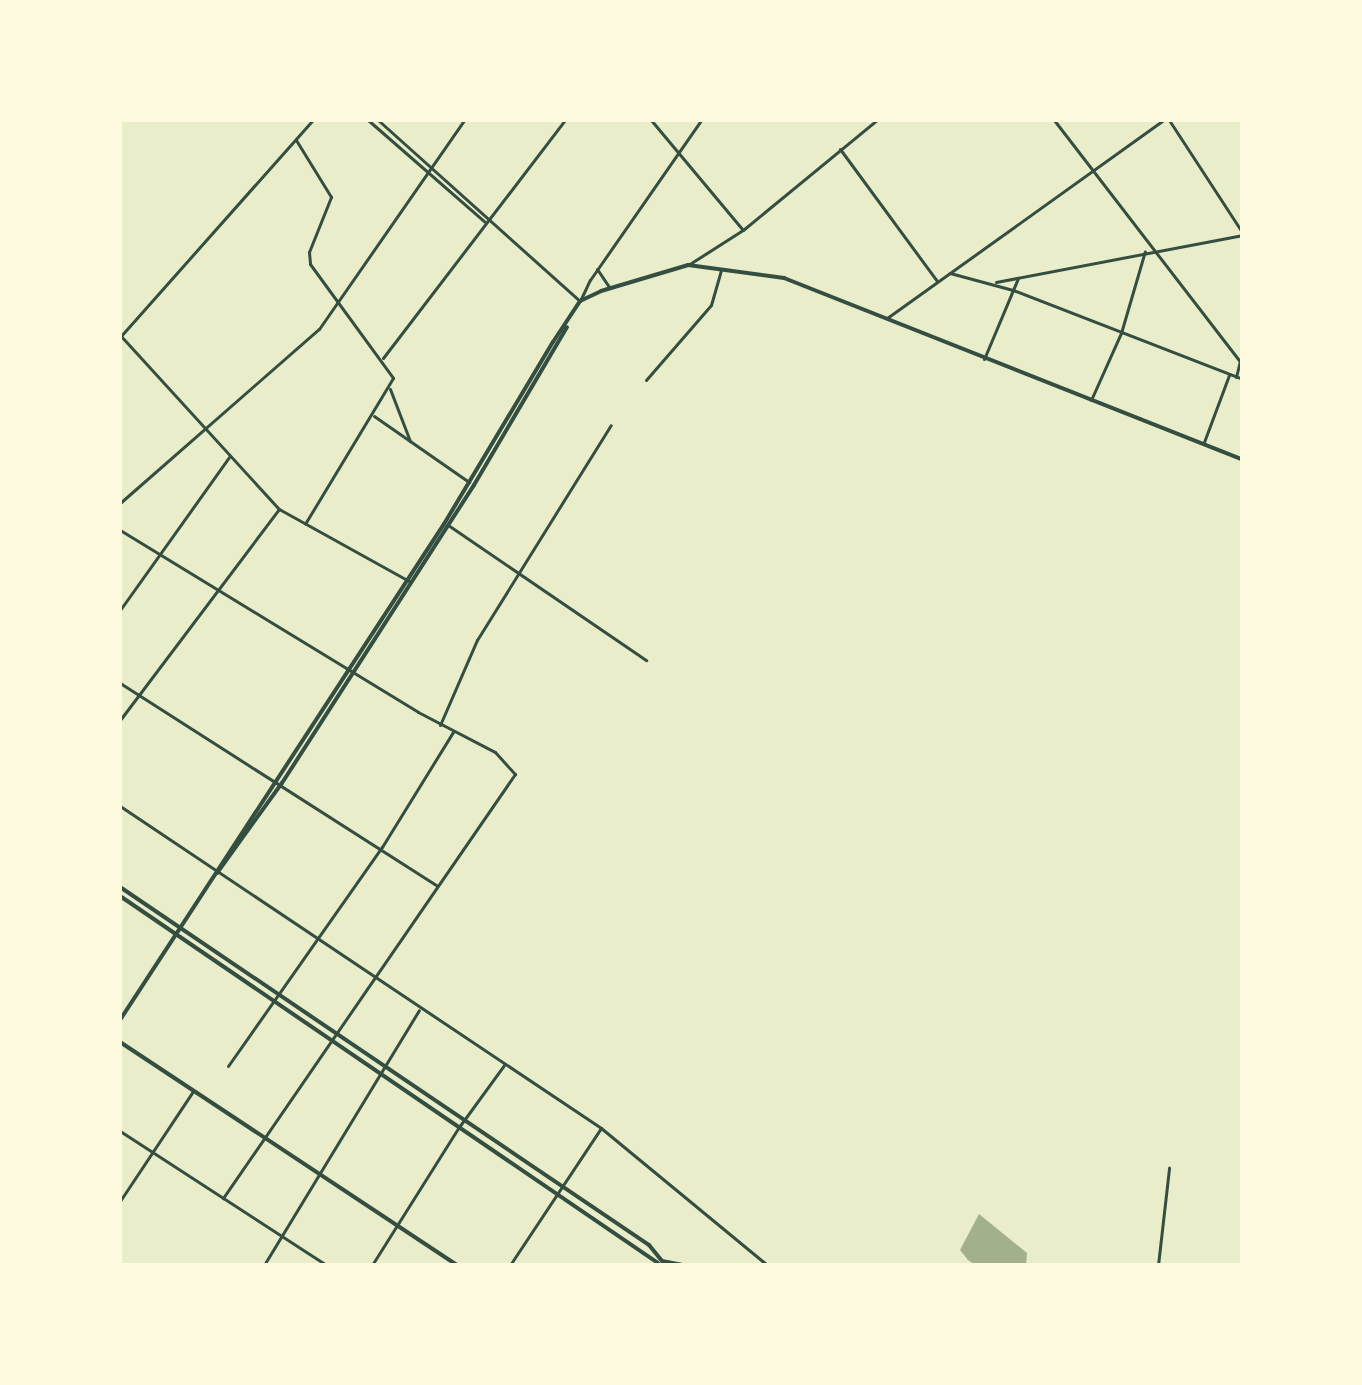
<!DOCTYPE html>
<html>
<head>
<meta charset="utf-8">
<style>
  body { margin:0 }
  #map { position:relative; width:1362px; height:1385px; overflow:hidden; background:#e9edc9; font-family:Signika,sans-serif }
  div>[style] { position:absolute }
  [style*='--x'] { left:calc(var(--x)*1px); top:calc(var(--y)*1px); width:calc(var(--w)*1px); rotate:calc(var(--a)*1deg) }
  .water>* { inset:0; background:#a3b18a }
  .minor>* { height:3px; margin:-1.5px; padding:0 1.5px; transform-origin:1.5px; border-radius:1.5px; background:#344e41 }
  .tertiary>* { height:4px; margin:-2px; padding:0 2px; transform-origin:2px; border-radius:2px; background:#344e41 }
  span { translate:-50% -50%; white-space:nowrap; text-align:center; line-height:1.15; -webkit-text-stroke:8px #fefae0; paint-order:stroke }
  .frame { position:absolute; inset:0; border:122px solid #fefae0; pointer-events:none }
</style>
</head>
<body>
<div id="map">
  <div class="water">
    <i style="clip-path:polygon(979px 1214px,1027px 1253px,1026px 1265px,975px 1265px,968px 1260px,960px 1250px)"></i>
  </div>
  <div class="minor">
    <i style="--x:368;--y:120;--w:155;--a:41.1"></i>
    <i style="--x:378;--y:120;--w:271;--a:41.9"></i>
    <i style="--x:580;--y:301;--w:23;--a:-65"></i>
    <i style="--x:590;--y:280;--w:195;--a:-55.2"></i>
    <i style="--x:651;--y:120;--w:143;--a:50.1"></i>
    <i style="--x:1054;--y:120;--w:308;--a:52.4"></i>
    <i style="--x:1169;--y:120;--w:134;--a:56.9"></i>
    <i style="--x:296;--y:140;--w:67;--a:58.4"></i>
    <i style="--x:331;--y:197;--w:59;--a:111.8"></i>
    <i style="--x:309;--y:252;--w:12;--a:85"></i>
    <i style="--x:310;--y:264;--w:141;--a:53.9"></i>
    <i style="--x:393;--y:378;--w:170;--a:121.1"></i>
    <i style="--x:840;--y:149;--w:164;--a:53.7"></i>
    <i style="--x:688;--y:265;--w:65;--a:-32.5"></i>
    <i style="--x:743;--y:230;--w:173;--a:-39.4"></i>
    <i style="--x:597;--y:269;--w:23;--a:56"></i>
    <i style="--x:950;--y:273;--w:65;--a:15.1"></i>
    <i style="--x:1013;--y:290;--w:246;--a:21.2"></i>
    <i style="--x:996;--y:282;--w:250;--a:-10.8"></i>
    <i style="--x:887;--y:318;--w:340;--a:-35.6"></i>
    <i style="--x:120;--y:335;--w:236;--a:47.6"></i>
    <i style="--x:279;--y:509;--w:149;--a:29"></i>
    <i style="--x:120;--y:337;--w:290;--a:-48.4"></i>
    <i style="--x:383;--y:358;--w:300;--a:-52.6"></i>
    <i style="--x:984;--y:359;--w:88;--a:-67.2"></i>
    <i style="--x:1236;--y:377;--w:16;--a:-76"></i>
    <i style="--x:646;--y:380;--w:99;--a:-49.1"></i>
    <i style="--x:711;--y:305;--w:36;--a:-74"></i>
    <i style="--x:390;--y:389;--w:56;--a:69"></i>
    <i style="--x:1091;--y:400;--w:73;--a:-65.9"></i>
    <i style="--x:1121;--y:333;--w:85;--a:-73.7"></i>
    <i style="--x:374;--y:416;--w:116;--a:34.8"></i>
    <i style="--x:1204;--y:442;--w:72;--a:-69.5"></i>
    <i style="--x:120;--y:503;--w:264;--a:-41.2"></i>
    <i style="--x:319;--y:329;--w:254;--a:-55.2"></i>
    <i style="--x:448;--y:525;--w:240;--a:34.3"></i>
    <i style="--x:120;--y:530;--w:349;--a:31.4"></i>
    <i style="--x:418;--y:712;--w:87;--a:27.5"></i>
    <i style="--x:495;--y:752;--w:30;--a:48"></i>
    <i style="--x:515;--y:774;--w:515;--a:124.55"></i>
    <i style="--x:120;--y:610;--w:188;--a:-54.5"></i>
    <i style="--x:120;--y:683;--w:376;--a:32.6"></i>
    <i style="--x:120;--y:720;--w:264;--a:-53"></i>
    <i style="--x:440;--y:725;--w:93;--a:-66.5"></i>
    <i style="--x:477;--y:640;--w:253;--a:-58.1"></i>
    <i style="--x:120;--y:806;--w:579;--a:33.8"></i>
    <i style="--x:601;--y:1128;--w:215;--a:39.5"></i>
    <i style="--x:228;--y:1066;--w:268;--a:-54.9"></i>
    <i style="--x:382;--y:847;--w:135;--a:-58.3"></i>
    <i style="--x:120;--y:1131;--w:246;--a:33"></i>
    <i style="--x:120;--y:1201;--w:132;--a:-56.4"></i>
    <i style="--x:264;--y:1265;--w:298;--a:-58.7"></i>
    <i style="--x:372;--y:1265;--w:163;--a:-57.8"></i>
    <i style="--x:459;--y:1127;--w:78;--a:-53.9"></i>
    <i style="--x:510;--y:1265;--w:164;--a:-56.4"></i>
    <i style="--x:1158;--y:1265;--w:98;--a:-83.5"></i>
  </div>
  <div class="tertiary">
    <i style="--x:217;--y:873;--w:111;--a:-54.2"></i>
    <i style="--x:282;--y:783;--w:354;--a:-57.2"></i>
    <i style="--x:474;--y:485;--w:183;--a:-59.5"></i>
    <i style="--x:120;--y:887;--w:639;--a:34.09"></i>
    <i style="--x:649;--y:1245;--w:21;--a:51"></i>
    <i style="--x:120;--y:896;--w:651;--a:34.3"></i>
    <i style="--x:120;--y:1020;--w:592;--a:-56.85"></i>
    <i style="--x:444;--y:524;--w:212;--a:-59.1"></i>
    <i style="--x:553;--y:342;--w:49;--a:-56.6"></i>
    <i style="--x:580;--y:301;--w:23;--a:-25"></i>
    <i style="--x:601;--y:291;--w:91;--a:-16.6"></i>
    <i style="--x:688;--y:265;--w:97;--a:7.7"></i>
    <i style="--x:784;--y:278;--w:492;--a:21.6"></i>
    <i style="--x:120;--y:1042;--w:404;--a:33.5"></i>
    <i style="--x:662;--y:1261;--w:21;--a:11"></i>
  </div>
  <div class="frame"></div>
</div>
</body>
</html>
